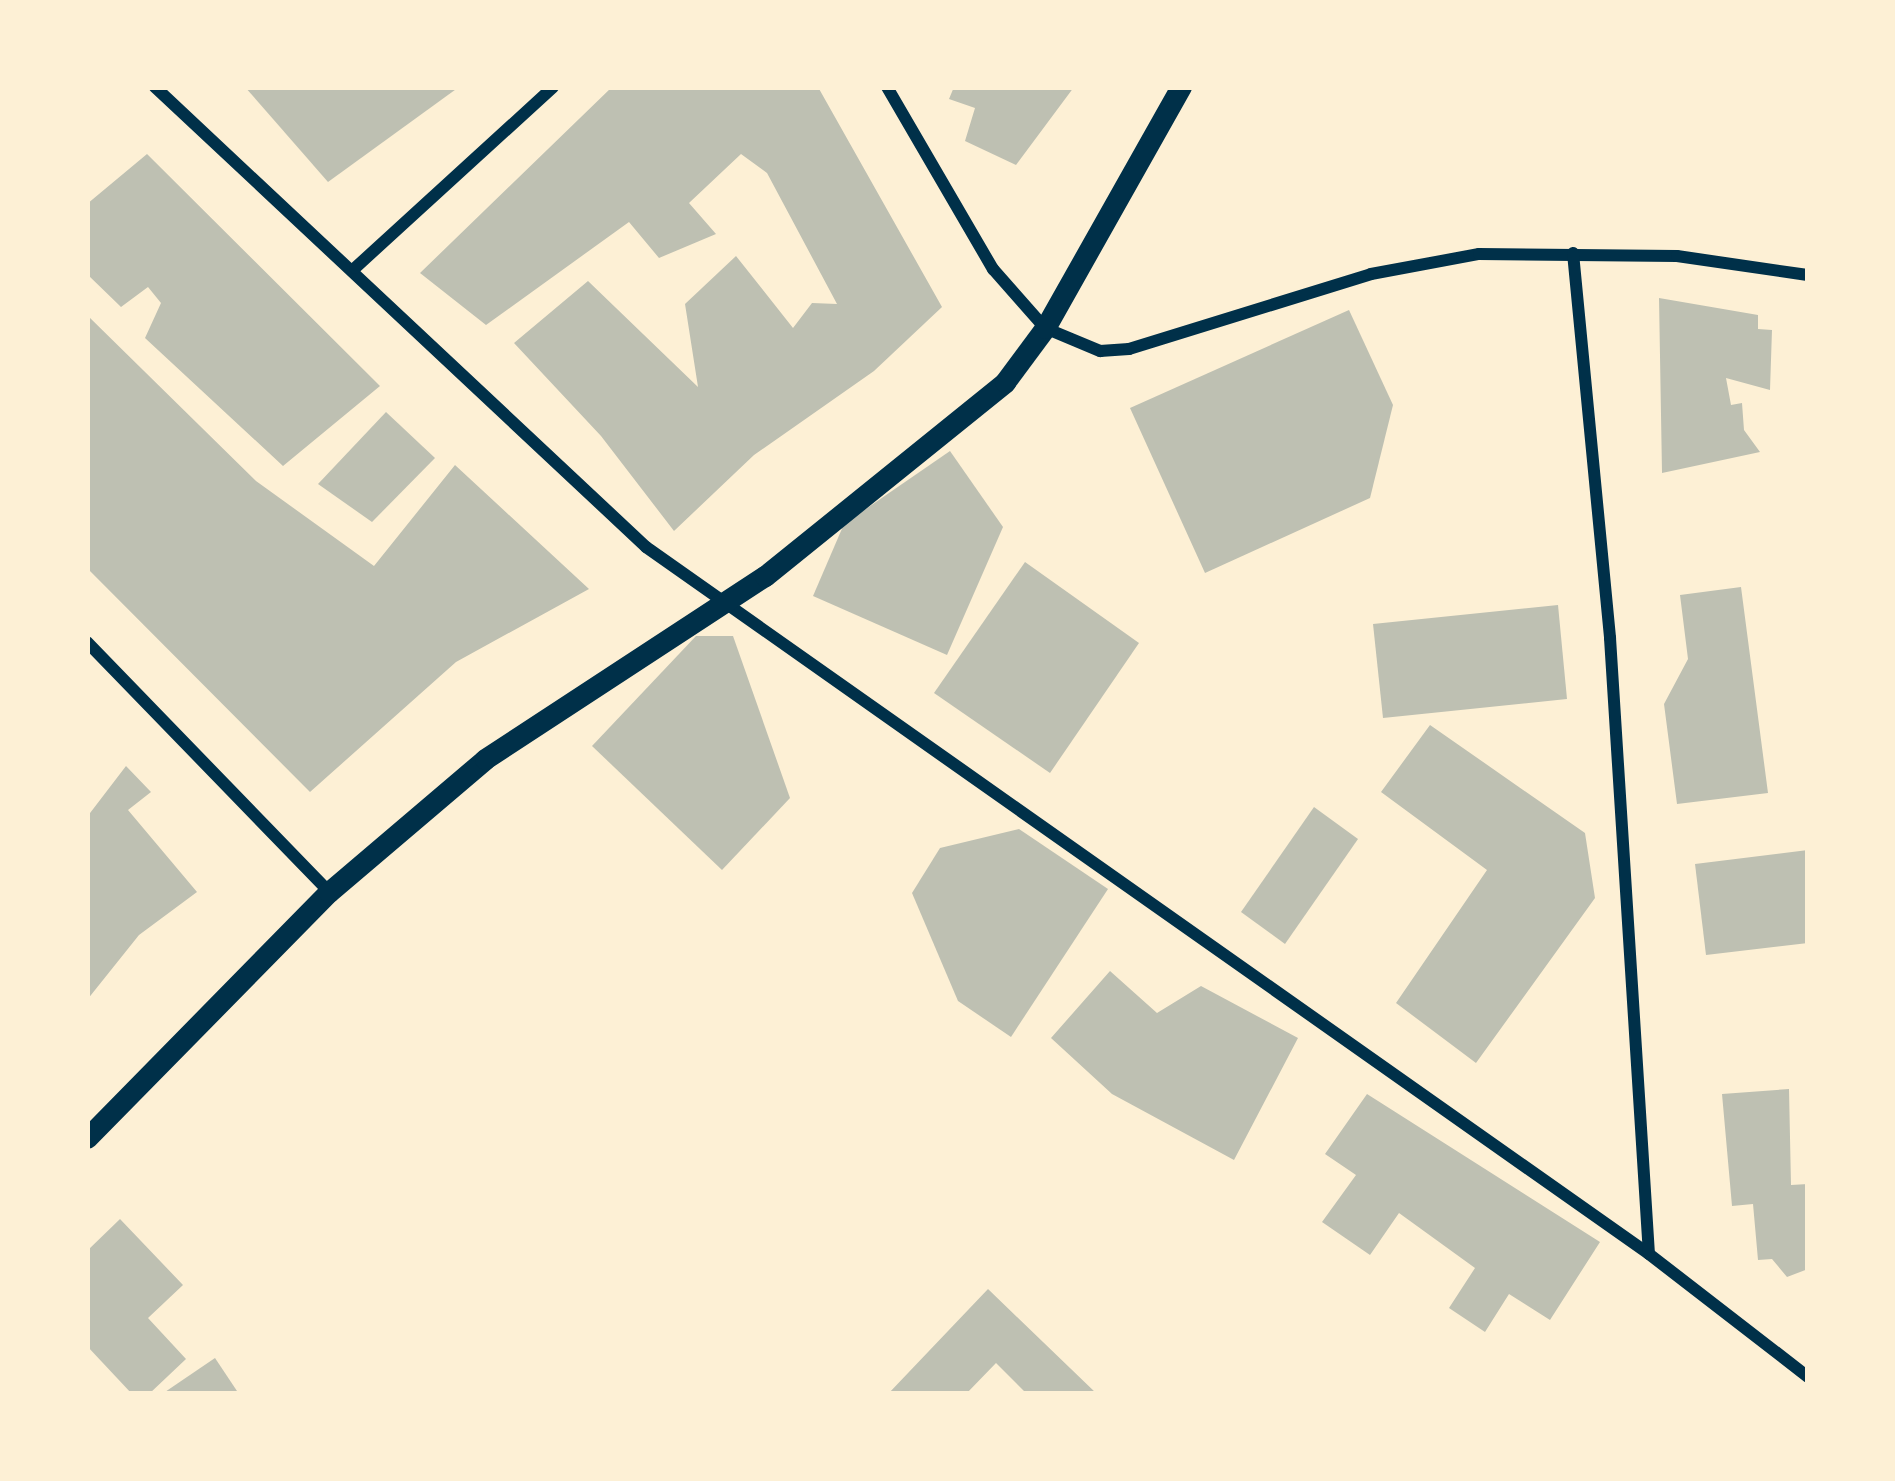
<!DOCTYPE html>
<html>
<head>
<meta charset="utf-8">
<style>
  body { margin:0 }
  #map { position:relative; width:1895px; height:1481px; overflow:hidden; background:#fdf0d5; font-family:"IBM Plex Serif",serif }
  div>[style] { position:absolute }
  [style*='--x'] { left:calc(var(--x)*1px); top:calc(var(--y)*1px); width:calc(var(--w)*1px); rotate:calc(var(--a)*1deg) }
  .building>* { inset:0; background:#bec0b2 }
  .minor>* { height:12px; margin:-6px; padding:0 6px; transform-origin:6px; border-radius:6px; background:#003049 }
  .tertiary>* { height:21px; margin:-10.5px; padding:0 10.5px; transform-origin:10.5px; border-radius:10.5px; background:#003049 }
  span { translate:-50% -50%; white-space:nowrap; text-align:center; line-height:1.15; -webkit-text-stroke:9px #fdf0d5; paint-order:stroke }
  .frame { position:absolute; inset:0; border:90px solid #fdf0d5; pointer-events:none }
</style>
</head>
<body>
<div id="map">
  <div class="building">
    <i style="clip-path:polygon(245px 87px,459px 87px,328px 182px)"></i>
    <i style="clip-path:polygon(612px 87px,818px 87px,942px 307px,874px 371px,754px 455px,674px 531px,601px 436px,514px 343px,588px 281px,698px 387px,685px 304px,736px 256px,793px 328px,812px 303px,837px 304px,767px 173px,741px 154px,689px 203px,716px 234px,659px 258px,629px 222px,486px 325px,420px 273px)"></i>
    <i style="clip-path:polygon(954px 87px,1074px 87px,1016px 165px,965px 141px,975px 108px,949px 99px)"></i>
    <i style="clip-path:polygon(147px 154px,380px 386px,283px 466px,145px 338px,161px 303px,148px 287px,121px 307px,87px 274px,87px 204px)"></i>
    <i style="clip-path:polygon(1659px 298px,1758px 315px,1758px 329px,1772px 330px,1770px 390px,1726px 378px,1731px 405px,1742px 403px,1744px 430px,1760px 452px,1662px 473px)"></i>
    <i style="clip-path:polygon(1349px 310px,1393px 405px,1370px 498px,1205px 573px,1130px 408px)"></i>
    <i style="clip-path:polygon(87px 315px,256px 481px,374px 566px,455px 465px,589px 589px,456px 662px,310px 792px,87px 568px)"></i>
    <i style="clip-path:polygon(386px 412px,435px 458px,372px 522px,318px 484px)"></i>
    <i style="clip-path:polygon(950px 451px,1003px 527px,947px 655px,813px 596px,844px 524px)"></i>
    <i style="clip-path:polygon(1025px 562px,1139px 643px,1050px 773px,934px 693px)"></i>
    <i style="clip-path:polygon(1741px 587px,1768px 793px,1677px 804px,1664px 704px,1688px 659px,1680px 595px)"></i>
    <i style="clip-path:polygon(1558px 605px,1567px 699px,1383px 718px,1373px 624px)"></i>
    <i style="clip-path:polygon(696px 636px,733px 636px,790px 798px,722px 870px,592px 746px)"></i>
    <i style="clip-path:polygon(1430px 725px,1585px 833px,1595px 898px,1476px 1063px,1396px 1003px,1487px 870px,1381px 792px)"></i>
    <i style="clip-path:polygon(126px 766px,151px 792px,128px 810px,197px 892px,139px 935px,87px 1000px,87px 817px)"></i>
    <i style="clip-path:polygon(1314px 807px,1358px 839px,1285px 944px,1241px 912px)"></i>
    <i style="clip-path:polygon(1019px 829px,1108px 889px,1011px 1037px,958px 1001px,912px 893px,940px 848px)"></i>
    <i style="clip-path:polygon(1808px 850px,1808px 943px,1706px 955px,1695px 864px)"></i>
    <i style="clip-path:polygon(1110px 971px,1157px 1013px,1201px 986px,1298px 1038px,1234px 1160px,1112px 1094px,1051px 1038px)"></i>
    <i style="clip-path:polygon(1789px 1089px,1791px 1185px,1808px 1184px,1808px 1269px,1787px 1277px,1772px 1259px,1758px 1260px,1753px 1204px,1732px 1206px,1722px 1094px)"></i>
    <i style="clip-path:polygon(1367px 1094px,1600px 1242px,1550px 1320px,1509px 1294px,1485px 1332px,1449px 1308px,1475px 1268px,1399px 1213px,1370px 1255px,1322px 1222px,1356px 1175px,1325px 1154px)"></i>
    <i style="clip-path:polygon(120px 1219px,183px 1285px,148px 1318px,186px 1359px,149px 1394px,132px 1394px,87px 1346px,87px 1251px)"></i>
    <i style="clip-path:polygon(988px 1289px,1097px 1394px,1027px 1394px,996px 1363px,966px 1394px,888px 1394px)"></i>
    <i style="clip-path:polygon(215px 1358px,239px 1394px,162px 1394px)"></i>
  </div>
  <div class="minor">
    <i style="--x:155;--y:87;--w:673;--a:43.13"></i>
    <i style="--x:646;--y:547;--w:1227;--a:35.18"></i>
    <i style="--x:1649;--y:1254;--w:201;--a:37.7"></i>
    <i style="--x:887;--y:87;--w:211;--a:59.8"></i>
    <i style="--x:993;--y:269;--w:79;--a:48.6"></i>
    <i style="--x:1045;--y:328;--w:60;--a:22.7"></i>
    <i style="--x:1100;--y:351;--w:29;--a:-4"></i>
    <i style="--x:1129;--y:349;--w:253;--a:-17.2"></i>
    <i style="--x:1371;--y:274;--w:110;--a:-10.5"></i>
    <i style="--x:1479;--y:254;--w:198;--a:0.6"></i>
    <i style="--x:1677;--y:256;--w:132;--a:8.3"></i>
    <i style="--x:1573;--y:253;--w:387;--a:84.5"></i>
    <i style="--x:1610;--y:638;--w:617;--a:86.38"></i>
    <i style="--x:355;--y:268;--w:268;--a:-42.4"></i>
    <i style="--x:87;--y:642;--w:348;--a:45.9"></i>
  </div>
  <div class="tertiary">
    <i style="--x:87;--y:1138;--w:345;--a:-45.5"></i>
    <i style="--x:329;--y:892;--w:205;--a:-40.4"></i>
    <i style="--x:485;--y:759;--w:334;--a:-33.2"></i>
    <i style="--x:765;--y:576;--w:309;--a:-38.9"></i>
    <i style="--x:1005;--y:382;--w:67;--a:-53.5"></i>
    <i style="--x:1045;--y:328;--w:277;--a:-60.6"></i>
  </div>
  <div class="frame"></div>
</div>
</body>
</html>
